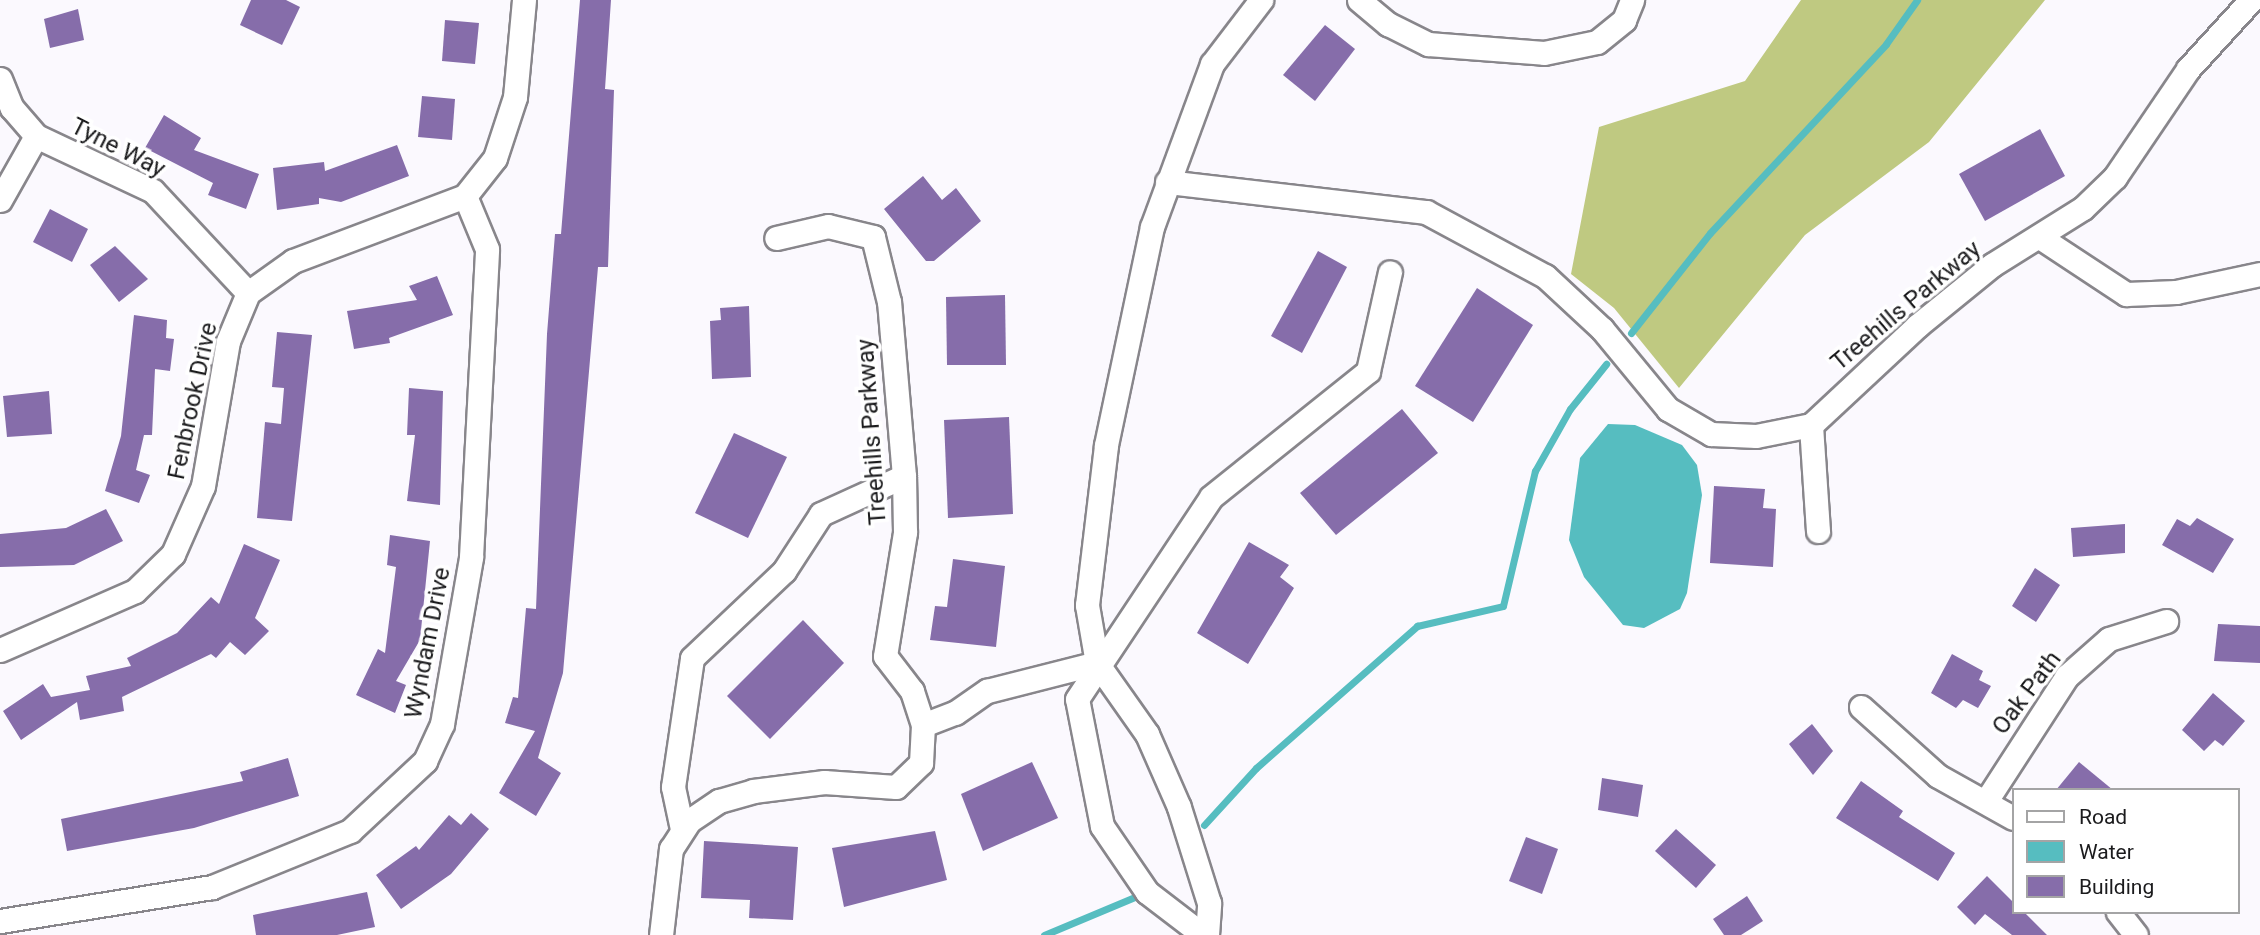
<!DOCTYPE html>
<html>
<head>
<meta charset="utf-8">
<style>
  body { margin:0 }
  #map { position:relative; width:2260px; height:935px; overflow:hidden; background:#fbf9fe; font-family:Roboto,sans-serif }
  div>[style] { position:absolute }
  [style*='--x'] { left:calc(var(--x)*1px); top:calc(var(--y)*1px); width:calc(var(--w)*1px); rotate:calc(var(--a)*1deg) }
  .forest>* { inset:0; background:#bfc981 }
  .water>* { inset:0; background:#56bdc0 }
  .stream>* { height:7px; margin:-3.5px; padding:0 3.5px; transform-origin:3.5px; border-radius:3.5px; background:#56bdc0 }
  .building>* { inset:0; background:#866daa }
  .roads { filter:drop-shadow(2px 0 #88868b) drop-shadow(-2px 0 #88868b) drop-shadow(0 2px #88868b) drop-shadow(0 -2px #88868b) }
  .street>* { height:23px; margin:-11.5px; padding:0 11.5px; transform-origin:11.5px; border-radius:11.5px; background:#fff }
  span { translate:-50% -50%; white-space:nowrap; text-align:center; line-height:1.15; -webkit-text-stroke:7px #fff; paint-order:stroke }
  .street-label { font-size:24px; color:#1b1b1d }
  .legend { position:absolute; left:2012px; top:788px; width:228px; height:126px; box-sizing:border-box; background:#fff; border:2px solid #a4a4a5; margin:0; padding:9px 12px; list-style:none; font-size:21px; color:#1b1b1d }
  .legend li { display:flex; align-items:center; gap:14px; height:35px }
  .legend b { width:35px; border:2px solid #a4a4a5 }
</style>
</head>
<body>
<div id="map">
  <div class="forest">
    <i style="clip-path:polygon(1801px 0,2045px 0,1929px 142px,1805px 235px,1679px 388px,1614px 308px,1571px 274px,1599px 127px,1745px 81px)"></i>
  </div>
  <div class="water">
    <i style="clip-path:polygon(1608px 424px,1635px 425px,1682px 445px,1697px 465px,1702px 495px,1687px 593px,1680px 609px,1644px 628px,1623px 625px,1584px 577px,1569px 540px,1580px 458px)"></i>
  </div>
  <div class="stream">
    <i style="--x:1631;--y:333;--w:127;--a:-51.7"></i>
    <i style="--x:1710;--y:233;--w:258;--a:-47"></i>
    <i style="--x:1886;--y:44;--w:54;--a:-54.8"></i>
    <i style="--x:1204;--y:825;--w:77;--a:-47.6"></i>
    <i style="--x:1256;--y:768;--w:215;--a:-41.4"></i>
    <i style="--x:1417;--y:626;--w:88;--a:-13.1"></i>
    <i style="--x:1503;--y:606;--w:139;--a:-76.7"></i>
    <i style="--x:1535;--y:471;--w:71;--a:-60.6"></i>
    <i style="--x:1570;--y:409;--w:58;--a:-51.3"></i>
    <i style="--x:1044;--y:935;--w:99;--a:-22.7"></i>
  </div>
  <div class="building">
    <i style="clip-path:polygon(251px 0,286px 0,300px 7px,282px 45px,240px 25px)"></i>
    <i style="clip-path:polygon(580px 0,611px 0,605px 89px,614px 90px,608px 267px,598px 267px,563px 673px,538px 758px,561px 773px,536px 816px,499px 793px,535px 731px,505px 723px,513px 697px,518px 698px,526px 608px,536px 609px,547px 334px,555px 234px,561px 234px)"></i>
    <i style="clip-path:polygon(78px 9px,84px 40px,50px 48px,44px 19px)"></i>
    <i style="clip-path:polygon(445px 20px,479px 23px,475px 64px,442px 61px)"></i>
    <i style="clip-path:polygon(1325px 25px,1355px 49px,1315px 101px,1283px 75px)"></i>
    <i style="clip-path:polygon(422px 96px,455px 99px,452px 140px,418px 137px)"></i>
    <i style="clip-path:polygon(164px 115px,201px 138px,194px 150px,259px 174px,246px 209px,208px 195px,213px 183px,145px 148px)"></i>
    <i style="clip-path:polygon(2040px 129px,2065px 176px,1985px 221px,1959px 174px)"></i>
    <i style="clip-path:polygon(397px 145px,409px 176px,341px 202px,319px 198px,319px 204px,277px 210px,273px 168px,324px 162px,325px 171px)"></i>
    <i style="clip-path:polygon(923px 176px,942px 200px,956px 188px,981px 221px,934px 261px,926px 261px,884px 209px)"></i>
    <i style="clip-path:polygon(50px 209px,88px 229px,72px 262px,33px 242px)"></i>
    <i style="clip-path:polygon(115px 246px,148px 279px,119px 302px,90px 265px)"></i>
    <i style="clip-path:polygon(1318px 251px,1347px 267px,1302px 353px,1271px 336px)"></i>
    <i style="clip-path:polygon(437px 276px,453px 315px,389px 338px,390px 343px,354px 349px,347px 311px,417px 300px,409px 286px)"></i>
    <i style="clip-path:polygon(1477px 288px,1533px 325px,1473px 422px,1415px 386px)"></i>
    <i style="clip-path:polygon(1005px 295px,1006px 365px,947px 365px,946px 297px)"></i>
    <i style="clip-path:polygon(749px 306px,751px 377px,712px 379px,710px 321px,721px 320px,720px 308px)"></i>
    <i style="clip-path:polygon(134px 315px,167px 320px,166px 338px,174px 339px,170px 371px,155px 369px,152px 435px,144px 435px,136px 470px,150px 475px,139px 503px,105px 491px,121px 436px)"></i>
    <i style="clip-path:polygon(277px 332px,312px 335px,292px 521px,257px 518px,265px 422px,281px 424px,284px 388px,272px 387px)"></i>
    <i style="clip-path:polygon(409px 388px,443px 391px,440px 505px,407px 501px,415px 435px,407px 435px)"></i>
    <i style="clip-path:polygon(49px 391px,52px 434px,7px 437px,3px 396px)"></i>
    <i style="clip-path:polygon(1402px 409px,1438px 453px,1336px 535px,1300px 493px)"></i>
    <i style="clip-path:polygon(1009px 417px,1013px 514px,948px 518px,944px 420px)"></i>
    <i style="clip-path:polygon(734px 433px,787px 457px,748px 538px,695px 513px)"></i>
    <i style="clip-path:polygon(1714px 486px,1765px 489px,1763px 508px,1776px 509px,1773px 567px,1710px 563px)"></i>
    <i style="clip-path:polygon(106px 509px,123px 541px,74px 565px,0 567px,0 534px,66px 528px)"></i>
    <i style="clip-path:polygon(2197px 518px,2234px 539px,2213px 573px,2162px 545px,2177px 519px,2190px 526px)"></i>
    <i style="clip-path:polygon(2125px 524px,2125px 553px,2073px 557px,2071px 528px)"></i>
    <i style="clip-path:polygon(390px 535px,430px 541px,420px 640px,396px 681px,406px 685px,395px 713px,356px 695px,378px 649px,385px 653px,396px 567px,387px 565px)"></i>
    <i style="clip-path:polygon(1249px 542px,1289px 565px,1280px 577px,1294px 588px,1248px 664px,1197px 633px)"></i>
    <i style="clip-path:polygon(244px 544px,280px 560px,255px 618px,269px 631px,245px 655px,230px 642px,216px 658px,211px 654px,122px 697px,124px 711px,80px 720px,77px 702px,21px 740px,3px 711px,43px 684px,51px 697px,90px 690px,86px 676px,131px 666px,127px 658px,177px 633px,211px 597px,219px 604px)"></i>
    <i style="clip-path:polygon(953px 559px,1005px 566px,996px 647px,930px 640px,935px 606px,947px 607px)"></i>
    <i style="clip-path:polygon(2035px 568px,2060px 585px,2036px 622px,2012px 606px)"></i>
    <i style="clip-path:polygon(803px 620px,844px 663px,770px 739px,727px 696px)"></i>
    <i style="clip-path:polygon(2218px 624px,2260px 626px,2260px 663px,2214px 661px)"></i>
    <i style="clip-path:polygon(1952px 654px,1983px 671px,1979px 680px,1991px 686px,1978px 708px,1963px 700px,1956px 708px,1931px 693px)"></i>
    <i style="clip-path:polygon(2213px 693px,2245px 721px,2223px 746px,2215px 740px,2204px 751px,2182px 730px)"></i>
    <i style="clip-path:polygon(1812px 724px,1833px 751px,1813px 775px,1789px 744px)"></i>
    <i style="clip-path:polygon(288px 758px,299px 796px,194px 828px,67px 851px,61px 819px,243px 781px,240px 772px)"></i>
    <i style="clip-path:polygon(1032px 762px,1058px 818px,983px 851px,961px 794px)"></i>
    <i style="clip-path:polygon(2079px 762px,2113px 790px,2056px 790px)"></i>
    <i style="clip-path:polygon(1602px 778px,1643px 785px,1638px 817px,1598px 810px)"></i>
    <i style="clip-path:polygon(1861px 781px,1903px 811px,1899px 817px,1955px 853px,1938px 881px,1836px 818px)"></i>
    <i style="clip-path:polygon(471px 813px,489px 829px,451px 874px,401px 909px,376px 875px,416px 846px,419px 850px,449px 815px,461px 825px)"></i>
    <i style="clip-path:polygon(1676px 829px,1716px 865px,1696px 888px,1655px 851px)"></i>
    <i style="clip-path:polygon(935px 831px,947px 880px,844px 907px,832px 848px)"></i>
    <i style="clip-path:polygon(1526px 837px,1558px 849px,1542px 894px,1509px 881px)"></i>
    <i style="clip-path:polygon(704px 841px,798px 847px,793px 920px,749px 918px,750px 900px,701px 898px)"></i>
    <i style="clip-path:polygon(1987px 876px,2013px 902px,2013px 912px,2024px 912px,2047px 935px,2012px 935px,1985px 914px,1975px 925px,1957px 907px)"></i>
    <i style="clip-path:polygon(367px 892px,375px 927px,337px 935px,256px 935px,253px 915px)"></i>
    <i style="clip-path:polygon(1747px 896px,1763px 921px,1741px 935px,1724px 935px,1713px 919px)"></i>
  </div>
  <div class="roads">
    <div class="street">
      <i style="--x:1359;--y:0;--w:38;--a:40"></i>
      <i style="--x:1388;--y:24;--w:45;--a:26.6"></i>
      <i style="--x:1428;--y:44;--w:116;--a:4.4"></i>
      <i style="--x:1544;--y:53;--w:54;--a:-11.7"></i>
      <i style="--x:1597;--y:42;--w:35;--a:-39"></i>
      <i style="--x:1624;--y:20;--w:22;--a:-68"></i>
      <i style="--x:0;--y:79;--w:31;--a:68"></i>
      <i style="--x:12;--y:108;--w:37;--a:49"></i>
      <i style="--x:36;--y:136;--w:129;--a:25.2"></i>
      <i style="--x:153;--y:191;--w:139;--a:47"></i>
      <i style="--x:1167;--y:182;--w:261;--a:6.6"></i>
      <i style="--x:1426;--y:212;--w:135;--a:28.3"></i>
      <i style="--x:1545;--y:276;--w:78;--a:42.9"></i>
      <i style="--x:1602;--y:329;--w:104;--a:50.5"></i>
      <i style="--x:1668;--y:409;--w:50;--a:30.2"></i>
      <i style="--x:1711;--y:434;--w:45;--a:2.5"></i>
      <i style="--x:1756;--y:436;--w:56;--a:-11.3"></i>
      <i style="--x:0;--y:200;--w:73;--a:-60.6"></i>
      <i style="--x:2041;--y:238;--w:102;--a:33.4"></i>
      <i style="--x:2126;--y:294;--w:50;--a:-2.3"></i>
      <i style="--x:2176;--y:292;--w:86;--a:-12.1"></i>
      <i style="--x:1818;--y:531;--w:106;--a:-93.8"></i>
      <i style="--x:1811;--y:425;--w:145;--a:-43"></i>
      <i style="--x:1917;--y:326;--w:97;--a:-39.1"></i>
      <i style="--x:1992;--y:265;--w:107;--a:-32.1"></i>
      <i style="--x:2083;--y:208;--w:45;--a:-44.1"></i>
      <i style="--x:2115;--y:177;--w:130;--a:-55.9"></i>
      <i style="--x:2188;--y:69;--w:93;--a:-47.6"></i>
      <i style="--x:0;--y:650;--w:147;--a:-23.6"></i>
      <i style="--x:135;--y:591;--w:53;--a:-44.2"></i>
      <i style="--x:173;--y:554;--w:74;--a:-66.2"></i>
      <i style="--x:203;--y:486;--w:147;--a:-80.2"></i>
      <i style="--x:228;--y:341;--w:52;--a:-67.4"></i>
      <i style="--x:248;--y:293;--w:55;--a:-35.4"></i>
      <i style="--x:293;--y:261;--w:184;--a:-20.7"></i>
      <i style="--x:465;--y:196;--w:48;--a:-51.7"></i>
      <i style="--x:495;--y:158;--w:64;--a:-71.8"></i>
      <i style="--x:515;--y:97;--w:97;--a:-84.7"></i>
      <i style="--x:1861;--y:707;--w:103;--a:41.9"></i>
      <i style="--x:1938;--y:776;--w:86;--a:29.2"></i>
      <i style="--x:923;--y:725;--w:34;--a:-21"></i>
      <i style="--x:955;--y:713;--w:39;--a:-35"></i>
      <i style="--x:987;--y:691;--w:114;--a:-14.3"></i>
      <i style="--x:1986;--y:801;--w:149;--a:-57.1"></i>
      <i style="--x:2067;--y:676;--w:56;--a:-41.4"></i>
      <i style="--x:2109;--y:639;--w:60;--a:-17.5"></i>
      <i style="--x:682;--y:829;--w:43;--a:-102.1"></i>
      <i style="--x:673;--y:787;--w:130;--a:-81.6"></i>
      <i style="--x:692;--y:658;--w:127;--a:-43.4"></i>
      <i style="--x:784;--y:571;--w:68;--a:-57"></i>
      <i style="--x:821;--y:514;--w:91;--a:-24.6"></i>
      <i style="--x:2118;--y:912;--w:29;--a:52"></i>
      <i style="--x:0;--y:921;--w:215;--a:-9.1"></i>
      <i style="--x:212;--y:887;--w:149;--a:-22.1"></i>
      <i style="--x:350;--y:831;--w:103;--a:-43"></i>
      <i style="--x:425;--y:761;--w:41;--a:-65.3"></i>
      <i style="--x:442;--y:724;--w:169;--a:-80.1"></i>
      <i style="--x:471;--y:557;--w:308;--a:-87"></i>
      <i style="--x:487;--y:249;--w:57;--a:-112.5"></i>
      <i style="--x:661;--y:935;--w:87;--a:-83.4"></i>
      <i style="--x:671;--y:849;--w:33;--a:-57"></i>
      <i style="--x:689;--y:821;--w:36;--a:-34"></i>
      <i style="--x:719;--y:801;--w:35;--a:-16"></i>
      <i style="--x:753;--y:791;--w:72;--a:-7.2"></i>
      <i style="--x:824;--y:782;--w:72;--a:4"></i>
      <i style="--x:896;--y:787;--w:35;--a:-44"></i>
      <i style="--x:921;--y:763;--w:38;--a:-87"></i>
      <i style="--x:923;--y:725;--w:36;--a:-108"></i>
      <i style="--x:912;--y:691;--w:44;--a:-127.6"></i>
      <i style="--x:885;--y:656;--w:126;--a:-80.8"></i>
      <i style="--x:905;--y:532;--w:56;--a:-91"></i>
      <i style="--x:904;--y:476;--w:175;--a:-94.9"></i>
      <i style="--x:889;--y:302;--w:67;--a:-103.8"></i>
      <i style="--x:873;--y:237;--w:46;--a:-166.3"></i>
      <i style="--x:828;--y:226;--w:53;--a:167"></i>
      <i style="--x:1203;--y:935;--w:71;--a:-142.5"></i>
      <i style="--x:1147;--y:892;--w:80;--a:-124.3"></i>
      <i style="--x:1102;--y:826;--w:129;--a:-101.1"></i>
      <i style="--x:1077;--y:699;--w:242;--a:-56.4"></i>
      <i style="--x:1211;--y:497;--w:201;--a:-38.7"></i>
      <i style="--x:1368;--y:371;--w:101;--a:-77.5"></i>
      <i style="--x:1207;--y:935;--w:32;--a:-86"></i>
      <i style="--x:1209;--y:903;--w:101;--a:-107.4"></i>
      <i style="--x:1179;--y:807;--w:80;--a:-113.7"></i>
      <i style="--x:1147;--y:734;--w:87;--a:-125.2"></i>
      <i style="--x:1097;--y:663;--w:59;--a:-99.8"></i>
      <i style="--x:1087;--y:605;--w:161;--a:-83.2"></i>
      <i style="--x:1106;--y:445;--w:223;--a:-78.1"></i>
      <i style="--x:1152;--y:227;--w:174;--a:-69.8"></i>
      <i style="--x:1212;--y:64;--w:81;--a:-52.6"></i>
    </div>
  </div>
  <div class="street-label">
    <span style="left:118px;top:148px;rotate:27deg">Tyne Way</span>
    <span style="left:1906px;top:306px;rotate:-40deg">Treehills Parkway</span>
    <span style="left:193px;top:401px;rotate:-78deg">Fenbrook Drive</span>
    <span style="left:872px;top:432px;rotate:-94deg">Treehills Parkway</span>
    <span style="left:428px;top:643px;rotate:-79deg">Wyndam Drive</span>
    <span style="left:2027px;top:693px;rotate:-53deg">Oak Path</span>
  </div>
  <ul class="legend">
  <li><b style="height:9px;background:#fff"></b>Road</li>
  <li><b style="height:19px;background:#56bdc0"></b>Water</li>
  <li><b style="height:19px;background:#866daa"></b>Building</li>
  </ul>
</div>
</body>
</html>
